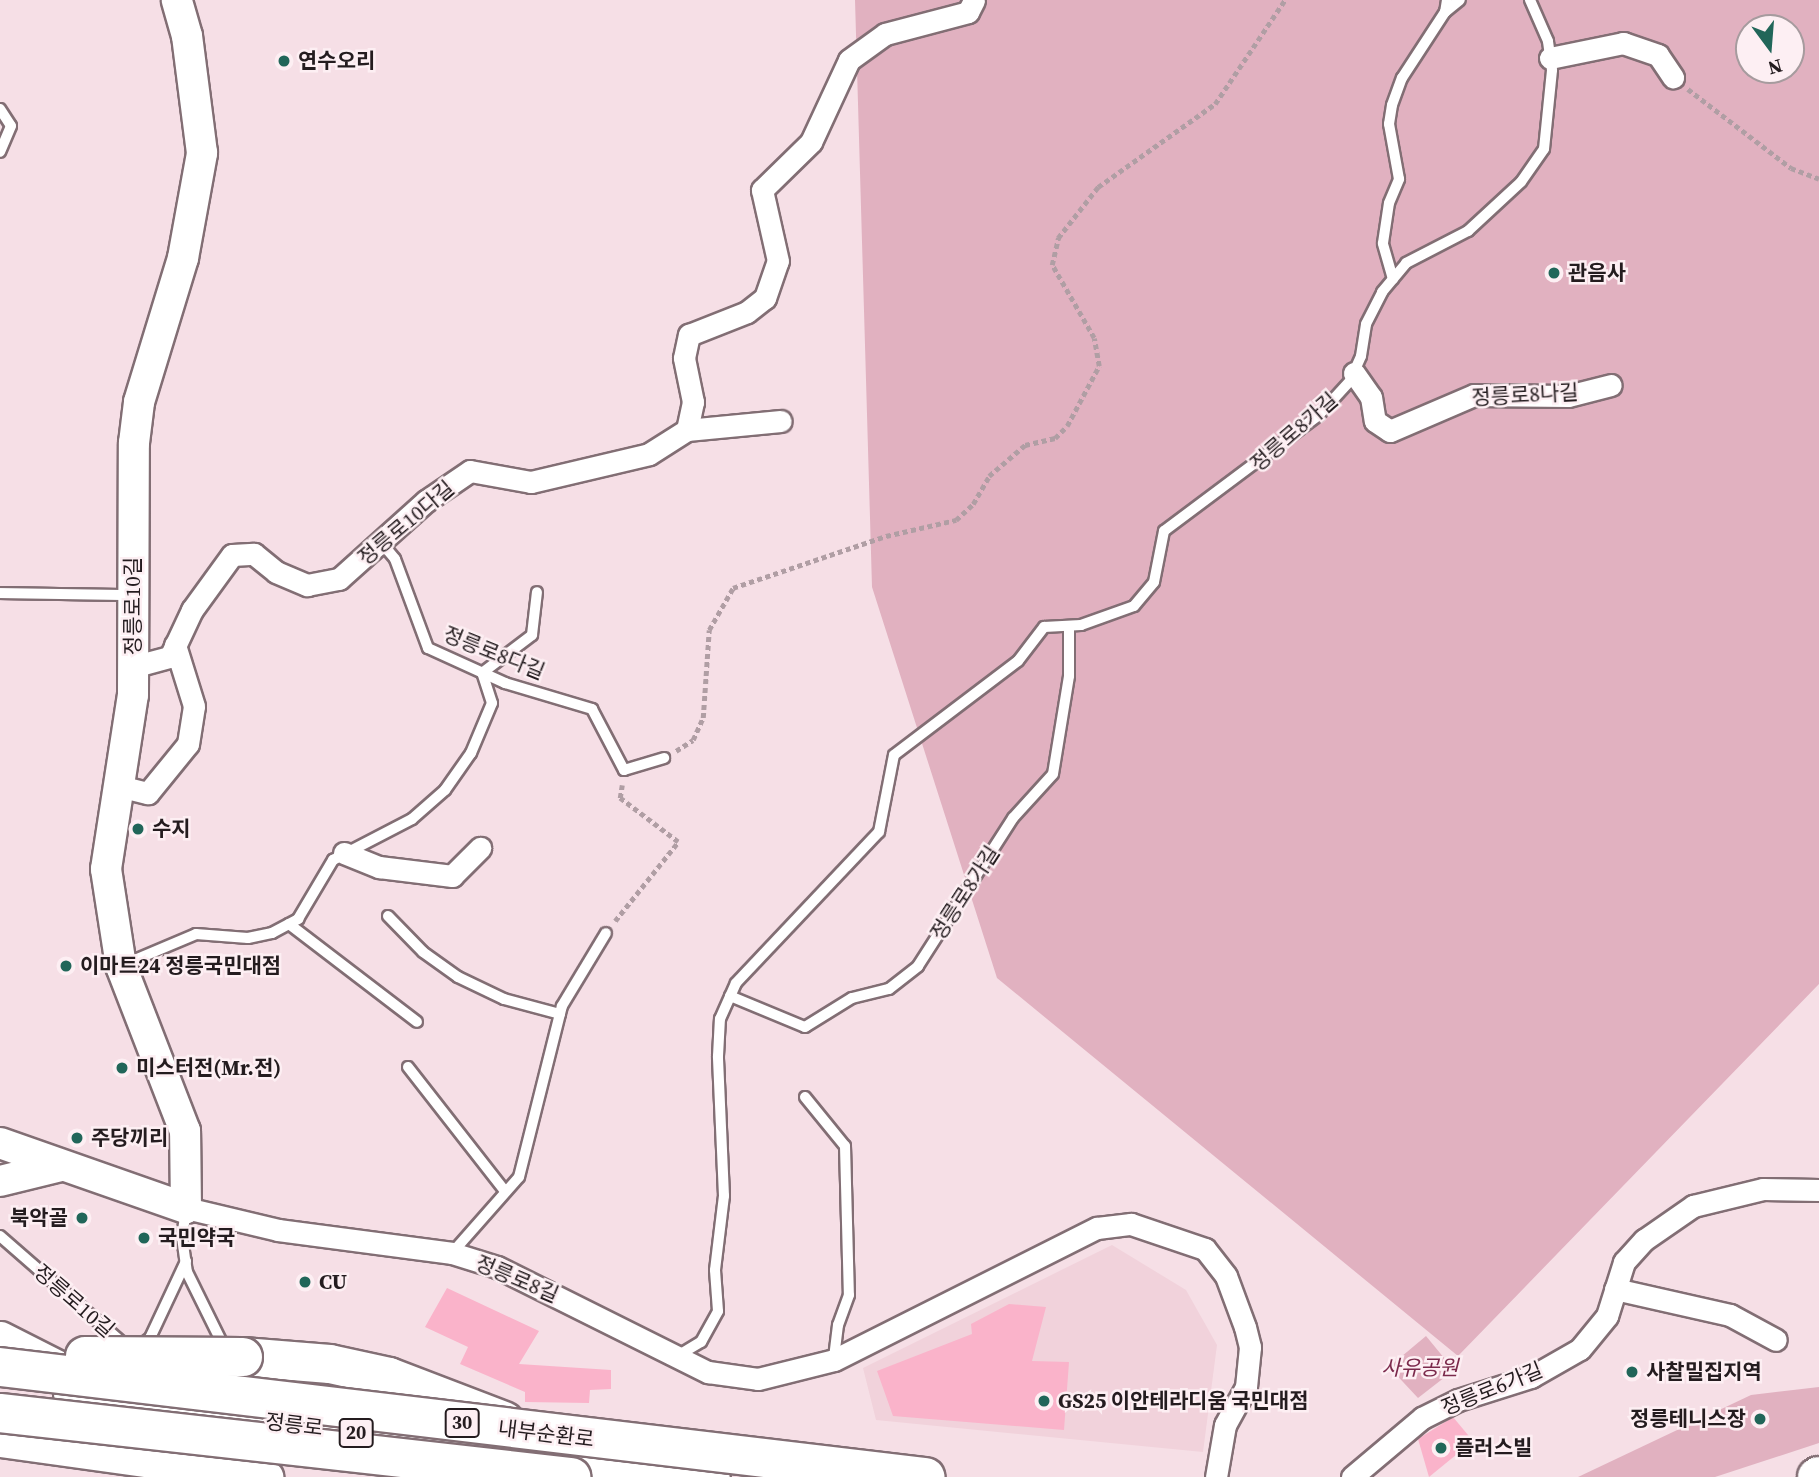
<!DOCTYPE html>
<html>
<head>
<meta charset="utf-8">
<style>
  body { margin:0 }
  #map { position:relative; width:1819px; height:1477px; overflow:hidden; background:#f6dfe6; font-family:"Source Serif 4","Noto Sans KR",serif }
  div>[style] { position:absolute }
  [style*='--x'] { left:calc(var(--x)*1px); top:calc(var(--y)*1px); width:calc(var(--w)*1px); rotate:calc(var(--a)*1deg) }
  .built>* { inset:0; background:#f1d2db }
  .green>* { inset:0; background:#e1b1c0 }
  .building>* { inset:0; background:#fab3ca }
  .path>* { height:4.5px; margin-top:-2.25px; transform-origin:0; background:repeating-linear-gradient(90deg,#b09ea4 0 5px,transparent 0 8.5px) }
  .roads { filter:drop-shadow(2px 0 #826e74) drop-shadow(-2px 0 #826e74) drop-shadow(0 2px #826e74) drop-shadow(0 -2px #826e74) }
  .lane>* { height:10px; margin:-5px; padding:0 5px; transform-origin:5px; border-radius:5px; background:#fff }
  .street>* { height:21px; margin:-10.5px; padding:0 10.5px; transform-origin:10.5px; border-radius:10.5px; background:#fff }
  .secondary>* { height:30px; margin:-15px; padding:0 15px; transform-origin:15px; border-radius:15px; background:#fff }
  .primary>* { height:33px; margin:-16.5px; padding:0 16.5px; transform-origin:16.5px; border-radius:16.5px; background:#fff }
  .highway>* { height:38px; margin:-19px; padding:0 19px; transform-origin:19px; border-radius:19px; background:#fff }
  .bridges { filter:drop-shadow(2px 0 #826e74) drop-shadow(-2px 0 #826e74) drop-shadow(0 2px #826e74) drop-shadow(0 -2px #826e74) }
  .highway-bridge>* { height:38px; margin:-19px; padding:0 19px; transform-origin:19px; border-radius:19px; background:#fff }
  .dots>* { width:19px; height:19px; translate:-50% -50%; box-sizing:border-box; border:4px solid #fdeff3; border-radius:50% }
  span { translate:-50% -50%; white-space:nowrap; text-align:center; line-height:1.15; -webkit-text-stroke:5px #fdeff3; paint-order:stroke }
  .shield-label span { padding:2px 5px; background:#fdeff3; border:2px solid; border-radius:5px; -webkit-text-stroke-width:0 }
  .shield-label { font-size:19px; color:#241c1f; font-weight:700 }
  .poi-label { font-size:21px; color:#241c1f; font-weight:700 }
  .left { translate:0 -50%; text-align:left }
  .right { translate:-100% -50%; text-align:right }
  .street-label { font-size:21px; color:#241c1f }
  .park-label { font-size:21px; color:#7b2a4c; font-style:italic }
  .north { position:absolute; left:1735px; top:14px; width:70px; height:70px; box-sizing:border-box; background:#fdeff3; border:2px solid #a69b9e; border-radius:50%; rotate:164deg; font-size:19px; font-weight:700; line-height:28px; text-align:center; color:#241c1f }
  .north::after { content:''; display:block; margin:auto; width:24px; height:32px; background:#216659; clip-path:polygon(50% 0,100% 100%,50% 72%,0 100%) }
</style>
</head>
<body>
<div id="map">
  <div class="built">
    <i style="clip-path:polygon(1112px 1245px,1186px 1290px,1217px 1345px,1203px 1452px,876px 1420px,863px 1368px)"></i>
  </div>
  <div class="green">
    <i style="clip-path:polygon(evenodd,855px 0,1819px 0,1819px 984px,1458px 1356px,997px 978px,872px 587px,855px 0,1749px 28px,1791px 28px,1791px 70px,1749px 70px,1749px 28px)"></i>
    <i style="clip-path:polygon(1426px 1336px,1454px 1370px,1418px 1398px,1389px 1367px)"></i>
    <i style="clip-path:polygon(1819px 1387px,1819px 1443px,1715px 1477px,1578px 1477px,1751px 1395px)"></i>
  </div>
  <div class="building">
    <i style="clip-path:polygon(447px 1288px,539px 1331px,519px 1364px,611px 1370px,611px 1389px,590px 1390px,589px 1403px,525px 1402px,525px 1392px,460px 1364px,468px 1347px,425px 1327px)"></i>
    <i style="clip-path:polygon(1009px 1304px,1046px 1307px,1032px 1361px,1069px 1362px,1064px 1430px,893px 1416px,877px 1371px,972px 1334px,971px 1324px)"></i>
    <i style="clip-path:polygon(1453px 1417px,1473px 1441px,1429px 1477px,1418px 1439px)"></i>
  </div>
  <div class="path">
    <i style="--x:1688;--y:89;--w:130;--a:37.5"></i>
    <i style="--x:1791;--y:168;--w:30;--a:21"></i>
    <i style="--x:676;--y:751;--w:20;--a:-33"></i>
    <i style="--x:693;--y:740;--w:24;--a:-66"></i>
    <i style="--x:703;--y:718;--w:88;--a:-86.1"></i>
    <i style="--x:709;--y:630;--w:48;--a:-60.3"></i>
    <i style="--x:733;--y:588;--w:162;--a:-18.8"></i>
    <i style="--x:886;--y:536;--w:72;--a:-12.9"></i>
    <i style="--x:956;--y:520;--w:23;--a:-43"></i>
    <i style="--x:973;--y:504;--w:32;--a:-60"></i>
    <i style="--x:989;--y:476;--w:48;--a:-40.7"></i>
    <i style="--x:1025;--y:445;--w:31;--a:-13"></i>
    <i style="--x:1055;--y:438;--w:17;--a:-45"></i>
    <i style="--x:1067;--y:426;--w:68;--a:-61.9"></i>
    <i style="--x:1099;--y:366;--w:28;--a:-100"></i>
    <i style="--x:1094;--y:338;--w:84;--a:-119.9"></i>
    <i style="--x:1052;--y:265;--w:28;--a:-77"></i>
    <i style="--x:1058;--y:238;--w:65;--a:-51.9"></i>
    <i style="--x:1098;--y:187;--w:143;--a:-35.4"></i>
    <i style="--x:1215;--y:104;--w:125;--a:-56.1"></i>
    <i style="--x:615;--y:921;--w:101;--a:-51.4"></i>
    <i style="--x:678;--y:842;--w:73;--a:-142.8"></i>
    <i style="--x:620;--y:798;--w:13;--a:-81"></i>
  </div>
  <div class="roads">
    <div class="lane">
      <i style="--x:1447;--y:0;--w:12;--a:99"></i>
      <i style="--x:1445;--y:12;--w:19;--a:-39"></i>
      <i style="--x:0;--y:109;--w:20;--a:57"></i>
      <i style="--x:11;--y:126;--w:28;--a:113"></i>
      <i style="--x:1393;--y:279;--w:37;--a:-106"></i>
      <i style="--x:1383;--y:243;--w:40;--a:-81.5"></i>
      <i style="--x:1389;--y:203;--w:26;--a:-67"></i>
      <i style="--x:1399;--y:179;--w:56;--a:-100.3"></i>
      <i style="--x:1389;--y:124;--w:19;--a:-81"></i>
      <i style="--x:1392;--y:105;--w:29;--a:-70"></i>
      <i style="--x:1402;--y:78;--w:79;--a:-56.9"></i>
      <i style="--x:380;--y:541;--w:23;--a:50"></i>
      <i style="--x:395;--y:559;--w:95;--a:69.7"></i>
      <i style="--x:428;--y:648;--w:85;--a:24.4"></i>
      <i style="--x:505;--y:683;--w:91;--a:16.6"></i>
      <i style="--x:592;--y:709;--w:69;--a:62.3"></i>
      <i style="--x:624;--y:770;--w:42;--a:-16.7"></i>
      <i style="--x:0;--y:593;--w:132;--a:0.9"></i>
      <i style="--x:388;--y:916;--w:50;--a:45.8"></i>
      <i style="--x:423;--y:952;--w:43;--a:35.5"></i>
      <i style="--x:458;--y:977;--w:51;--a:25.6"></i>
      <i style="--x:504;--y:999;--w:58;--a:15"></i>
      <i style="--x:289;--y:924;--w:161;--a:37.4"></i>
      <i style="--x:125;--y:964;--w:77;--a:-22.9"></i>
      <i style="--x:196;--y:934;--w:52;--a:4.4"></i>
      <i style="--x:248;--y:938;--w:25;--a:-12"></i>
      <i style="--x:272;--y:933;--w:30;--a:-28"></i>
      <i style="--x:298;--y:919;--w:69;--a:-59.3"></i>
      <i style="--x:333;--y:860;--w:89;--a:-27.4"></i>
      <i style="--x:412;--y:819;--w:44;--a:-41.3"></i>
      <i style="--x:445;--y:790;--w:45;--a:-54.9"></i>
      <i style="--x:471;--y:753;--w:54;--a:-67.2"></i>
      <i style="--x:492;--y:703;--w:32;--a:-108"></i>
      <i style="--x:482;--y:673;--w:63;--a:-37.2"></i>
      <i style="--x:532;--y:635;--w:43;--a:-83.4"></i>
      <i style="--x:730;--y:996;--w:81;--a:22.5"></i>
      <i style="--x:805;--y:1027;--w:55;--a:-31.7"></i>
      <i style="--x:852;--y:998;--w:38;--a:-14"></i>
      <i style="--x:889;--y:989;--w:37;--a:-38"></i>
      <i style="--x:918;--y:966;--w:176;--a:-57.3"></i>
      <i style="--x:1013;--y:818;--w:59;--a:-47.7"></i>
      <i style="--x:1053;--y:774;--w:99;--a:-80.7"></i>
      <i style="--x:1069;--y:676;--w:50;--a:-90"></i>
      <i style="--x:408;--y:1067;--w:157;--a:52"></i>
      <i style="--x:805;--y:1097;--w:63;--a:50.8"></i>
      <i style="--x:845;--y:1146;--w:149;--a:88.5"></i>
      <i style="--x:849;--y:1295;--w:32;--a:110"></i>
      <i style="--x:838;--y:1325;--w:35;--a:97"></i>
      <i style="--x:186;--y:1211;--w:26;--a:99"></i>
      <i style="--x:182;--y:1237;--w:35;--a:82"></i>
      <i style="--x:187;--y:1272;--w:86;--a:63.7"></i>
      <i style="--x:0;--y:1236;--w:166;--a:41.1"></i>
      <i style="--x:452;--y:1253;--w:101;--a:-48.6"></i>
      <i style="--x:519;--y:1177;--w:176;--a:-75.9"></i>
      <i style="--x:562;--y:1006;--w:85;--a:-58.9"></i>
      <i style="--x:140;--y:1346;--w:13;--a:-39"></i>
      <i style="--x:150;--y:1338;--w:85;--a:-64.9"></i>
      <i style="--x:679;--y:1355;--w:26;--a:-31"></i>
      <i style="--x:701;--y:1342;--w:35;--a:-61"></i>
      <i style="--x:718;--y:1311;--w:41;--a:-94.2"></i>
      <i style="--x:715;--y:1270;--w:75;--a:-83.1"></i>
      <i style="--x:724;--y:1196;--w:140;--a:-92.5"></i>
      <i style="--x:718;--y:1056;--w:37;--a:-87"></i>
      <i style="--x:720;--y:1019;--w:39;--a:-66"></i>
      <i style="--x:736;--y:983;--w:208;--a:-46.6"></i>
      <i style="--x:879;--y:832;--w:78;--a:-79"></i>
      <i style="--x:894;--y:755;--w:156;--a:-37.2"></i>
      <i style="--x:1018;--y:661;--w:43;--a:-52.6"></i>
      <i style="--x:1044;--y:627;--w:37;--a:-3"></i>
      <i style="--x:1081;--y:625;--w:56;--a:-19.7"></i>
      <i style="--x:1134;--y:606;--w:31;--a:-50"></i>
      <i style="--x:1154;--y:582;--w:52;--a:-78.9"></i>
      <i style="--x:1164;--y:531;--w:192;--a:-36.8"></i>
      <i style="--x:1318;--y:416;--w:47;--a:-47.6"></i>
      <i style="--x:1350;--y:381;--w:27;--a:-66"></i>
      <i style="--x:1361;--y:356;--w:32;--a:-81"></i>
      <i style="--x:1366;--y:324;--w:36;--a:-63"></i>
      <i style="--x:1382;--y:292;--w:38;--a:-50"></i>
      <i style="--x:1406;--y:263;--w:70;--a:-27.3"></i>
      <i style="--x:1468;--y:231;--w:72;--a:-42.8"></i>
      <i style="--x:1521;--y:182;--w:40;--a:-55.1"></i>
      <i style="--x:1544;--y:149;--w:79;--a:-84.2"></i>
      <i style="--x:1552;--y:70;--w:29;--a:-98"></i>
      <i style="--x:1548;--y:41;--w:45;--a:-113.7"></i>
    </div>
    <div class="street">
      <i style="--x:1550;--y:58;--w:75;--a:-11.6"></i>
      <i style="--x:1623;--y:43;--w:37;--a:19"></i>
      <i style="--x:1658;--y:55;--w:27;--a:56"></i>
      <i style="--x:1354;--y:373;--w:29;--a:55"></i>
      <i style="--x:1371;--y:397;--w:24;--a:81"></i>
      <i style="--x:1375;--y:421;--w:18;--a:34"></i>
      <i style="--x:1390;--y:431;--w:91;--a:-23.2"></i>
      <i style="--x:1474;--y:395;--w:94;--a:0.6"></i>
      <i style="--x:1568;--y:396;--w:44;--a:-14.3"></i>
      <i style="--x:687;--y:430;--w:94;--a:-5.5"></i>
      <i style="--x:132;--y:667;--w:39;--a:-15"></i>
      <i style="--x:170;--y:657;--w:52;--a:-64.9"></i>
      <i style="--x:192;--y:610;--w:68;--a:-54"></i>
      <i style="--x:232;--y:555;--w:22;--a:-3"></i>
      <i style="--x:254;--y:554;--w:28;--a:39"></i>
      <i style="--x:276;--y:572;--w:34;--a:23"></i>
      <i style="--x:307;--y:585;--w:33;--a:-11"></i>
      <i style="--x:339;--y:579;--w:117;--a:-41.9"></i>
      <i style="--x:426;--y:501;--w:53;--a:-34.3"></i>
      <i style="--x:470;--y:471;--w:62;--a:10.2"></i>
      <i style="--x:531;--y:482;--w:121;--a:-13.3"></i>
      <i style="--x:649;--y:454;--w:45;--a:-32.3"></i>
      <i style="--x:687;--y:430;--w:29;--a:-78"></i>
      <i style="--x:693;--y:402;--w:45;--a:-101.6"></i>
      <i style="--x:684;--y:358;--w:24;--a:-78"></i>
      <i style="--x:689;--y:335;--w:62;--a:-21.6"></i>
      <i style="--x:747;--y:312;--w:23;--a:-38"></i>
      <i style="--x:765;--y:298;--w:39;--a:-71"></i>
      <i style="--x:778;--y:261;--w:73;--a:-102.7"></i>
      <i style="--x:762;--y:190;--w:69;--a:-44.4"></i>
      <i style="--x:811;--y:142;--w:90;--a:-65.1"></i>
      <i style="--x:849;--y:60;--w:44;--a:-35.8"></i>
      <i style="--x:885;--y:34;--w:86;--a:-14.8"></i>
      <i style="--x:968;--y:12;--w:13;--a:-63"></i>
      <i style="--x:115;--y:785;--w:34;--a:14"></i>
      <i style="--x:148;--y:793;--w:63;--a:-50.8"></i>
      <i style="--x:188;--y:744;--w:38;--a:-81"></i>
      <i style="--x:194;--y:706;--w:64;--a:-107.3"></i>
      <i style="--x:344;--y:853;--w:38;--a:22"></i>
      <i style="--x:379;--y:867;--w:74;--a:7"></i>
      <i style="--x:452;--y:876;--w:40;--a:-45"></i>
      <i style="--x:186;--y:1208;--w:95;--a:13.4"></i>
      <i style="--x:278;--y:1230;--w:176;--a:7.5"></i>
      <i style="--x:452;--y:1253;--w:47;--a:17.3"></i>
      <i style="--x:497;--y:1267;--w:236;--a:26.5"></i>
      <i style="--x:708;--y:1372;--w:50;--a:8"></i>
      <i style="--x:758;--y:1379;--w:78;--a:-14"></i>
      <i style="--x:834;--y:1360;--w:294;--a:-26.7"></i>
      <i style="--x:1097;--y:1228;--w:34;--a:-7"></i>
      <i style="--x:1131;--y:1224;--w:78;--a:18.7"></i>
      <i style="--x:1205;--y:1249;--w:34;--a:52"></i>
      <i style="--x:1226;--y:1276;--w:54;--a:69.6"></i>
      <i style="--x:1245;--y:1327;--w:21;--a:76"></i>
      <i style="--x:1250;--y:1347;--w:40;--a:95.7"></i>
      <i style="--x:1246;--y:1387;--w:43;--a:118.9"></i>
      <i style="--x:1225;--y:1425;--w:53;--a:99.8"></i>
      <i style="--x:1615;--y:1289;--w:118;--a:12.7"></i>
      <i style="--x:1730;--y:1315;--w:52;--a:28.5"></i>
      <i style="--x:1352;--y:1477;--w:92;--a:-40.1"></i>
      <i style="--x:1422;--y:1418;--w:40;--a:-26.6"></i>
      <i style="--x:1458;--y:1400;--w:77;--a:-17.5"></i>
      <i style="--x:1531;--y:1377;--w:56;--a:-29.7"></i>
      <i style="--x:1580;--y:1349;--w:43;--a:-50.7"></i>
      <i style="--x:1607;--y:1316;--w:57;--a:-72.5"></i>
      <i style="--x:1624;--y:1262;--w:30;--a:-48"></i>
      <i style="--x:1644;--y:1240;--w:60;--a:-34.8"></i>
      <i style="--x:1693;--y:1206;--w:72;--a:-13.7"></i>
      <i style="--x:1763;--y:1189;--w:56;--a:1"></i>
    </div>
    <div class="secondary">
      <i style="--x:0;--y:1143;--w:197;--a:19.3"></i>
      <i style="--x:186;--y:1208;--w:77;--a:-90.7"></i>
      <i style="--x:185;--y:1131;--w:177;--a:-111.2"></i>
      <i style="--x:121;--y:966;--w:98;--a:-98.8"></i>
      <i style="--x:106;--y:869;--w:176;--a:-81.2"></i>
      <i style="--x:133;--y:695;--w:252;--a:-89.8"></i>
      <i style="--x:134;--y:443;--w:41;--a:-83"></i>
      <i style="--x:139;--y:402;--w:151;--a:-73"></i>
      <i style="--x:183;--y:258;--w:107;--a:-79.7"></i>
      <i style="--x:202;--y:153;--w:118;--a:-97.3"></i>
      <i style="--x:187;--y:36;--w:37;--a:-106"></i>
      <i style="--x:0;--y:1181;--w:63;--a:-13.8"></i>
    </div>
    <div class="primary">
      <i style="--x:0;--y:1338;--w:68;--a:26.9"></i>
      <i style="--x:70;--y:1394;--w:404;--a:7.5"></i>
      <i style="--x:0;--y:1440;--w:269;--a:7.9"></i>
      <i style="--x:535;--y:1455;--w:179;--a:7"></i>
    </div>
    <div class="highway">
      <i style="--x:243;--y:1357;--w:87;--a:4.6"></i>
      <i style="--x:330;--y:1364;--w:60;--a:12.4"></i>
      <i style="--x:389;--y:1377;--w:123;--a:20.9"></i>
      <i style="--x:1817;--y:1477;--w:2;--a:-27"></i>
    </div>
  </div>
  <div class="bridges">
    <div class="highway-bridge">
      <i style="--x:85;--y:1356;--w:158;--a:0.4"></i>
      <i style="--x:0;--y:1367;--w:932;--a:6.78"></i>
      <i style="--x:0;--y:1413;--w:575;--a:6.4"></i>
    </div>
  </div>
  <div class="dots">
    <i style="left:284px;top:61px;background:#216659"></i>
    <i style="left:1554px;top:273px;background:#216659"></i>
    <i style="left:138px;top:829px;background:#216659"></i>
    <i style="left:66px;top:966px;background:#216659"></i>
    <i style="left:122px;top:1068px;background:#216659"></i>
    <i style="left:77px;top:1138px;background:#216659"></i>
    <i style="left:82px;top:1218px;background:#216659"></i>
    <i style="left:144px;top:1238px;background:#216659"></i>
    <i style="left:305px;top:1282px;background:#216659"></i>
    <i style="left:1632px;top:1372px;background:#216659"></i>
    <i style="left:1044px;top:1401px;background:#216659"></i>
    <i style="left:1760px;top:1419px;background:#216659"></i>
    <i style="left:1441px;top:1448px;background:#216659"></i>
  </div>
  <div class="shield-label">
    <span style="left:462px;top:1423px">30</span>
    <span style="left:356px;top:1433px">20</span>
  </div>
  <div class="poi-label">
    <span class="left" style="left:298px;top:61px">연수오리</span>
    <span class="left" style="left:1568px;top:273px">관음사</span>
    <span class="left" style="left:152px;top:829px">수지</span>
    <span class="left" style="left:80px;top:966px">이마트24 정릉국민대점</span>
    <span class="left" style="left:136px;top:1068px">미스터전(Mr.전)</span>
    <span class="left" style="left:91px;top:1138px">주당끼리</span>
    <span class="right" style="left:68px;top:1218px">북악골</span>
    <span class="left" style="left:158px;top:1238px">국민약국</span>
    <span class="left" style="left:319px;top:1282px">CU</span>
    <span class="left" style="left:1646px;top:1372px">사찰밀집지역</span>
    <span class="left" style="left:1058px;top:1401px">GS25 이안테라디움 국민대점</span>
    <span class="right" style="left:1746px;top:1419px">정릉테니스장</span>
    <span class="left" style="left:1455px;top:1448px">플러스빌</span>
  </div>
  <div class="street-label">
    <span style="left:1525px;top:395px;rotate:-3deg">정릉로8나길</span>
    <span style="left:1294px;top:432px;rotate:-41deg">정릉로8가길</span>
    <span style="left:406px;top:523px;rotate:-40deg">정릉로10다길</span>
    <span style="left:133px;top:606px;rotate:-90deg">정릉로10길</span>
    <span style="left:494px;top:653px;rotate:22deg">정릉로8다길</span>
    <span style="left:965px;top:893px;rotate:-57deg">정릉로8가길</span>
    <span style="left:517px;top:1279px;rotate:23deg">정릉로8길</span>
    <span style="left:74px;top:1301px;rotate:41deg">정릉로10길</span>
    <span style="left:1492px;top:1389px;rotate:-22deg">정릉로6가길</span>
    <span style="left:294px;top:1425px;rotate:7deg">정릉로</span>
    <span style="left:546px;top:1434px;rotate:7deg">내부순환로</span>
  </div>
  <div class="park-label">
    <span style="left:1420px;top:1368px">사유공원</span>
  </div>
  <div class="north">N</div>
</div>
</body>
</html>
